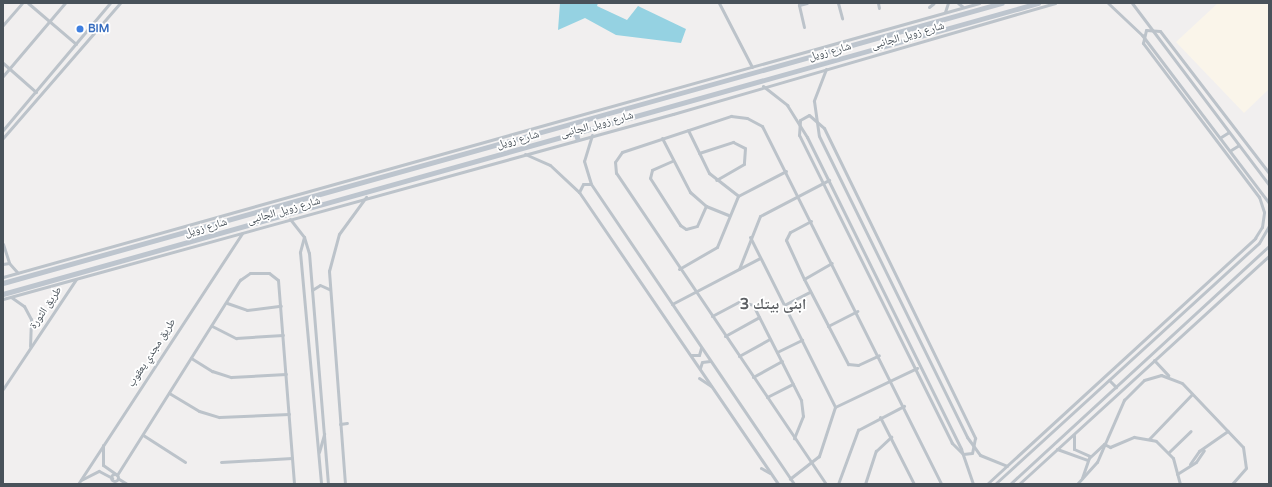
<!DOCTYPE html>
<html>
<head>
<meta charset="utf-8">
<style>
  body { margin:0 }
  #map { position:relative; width:1272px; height:487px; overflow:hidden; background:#f1efef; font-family:"Varela Round","Noto Naskh Arabic",sans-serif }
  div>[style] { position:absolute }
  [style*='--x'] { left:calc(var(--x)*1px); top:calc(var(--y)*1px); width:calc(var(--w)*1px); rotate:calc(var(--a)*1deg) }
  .commercial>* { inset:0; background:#faf5ea }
  .water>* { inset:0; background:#95d2e2 }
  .street>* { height:3px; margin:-1.5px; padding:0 1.5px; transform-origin:1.5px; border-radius:1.5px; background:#bcc3ca }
  .street>.ring { margin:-1.5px; padding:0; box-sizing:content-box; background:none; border:3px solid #bcc3ca; border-radius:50% }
  .secondary>* { height:4.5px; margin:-2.25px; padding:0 2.25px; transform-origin:2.25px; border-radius:2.25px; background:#bdc5ce }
  .dots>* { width:11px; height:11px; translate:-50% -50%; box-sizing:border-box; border:2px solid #fff; border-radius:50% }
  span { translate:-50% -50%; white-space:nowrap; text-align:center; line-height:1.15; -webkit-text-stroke:3.5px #fff; paint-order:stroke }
  .shop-label { font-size:11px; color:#366cbe; font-weight:700 }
  .left { translate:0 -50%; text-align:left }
  .street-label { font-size:11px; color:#49525a }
  .district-label { font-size:15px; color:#5c5f63; font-weight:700 }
  .frame { position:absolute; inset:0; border:4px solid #49525a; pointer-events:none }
</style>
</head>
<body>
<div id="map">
  <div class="commercial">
    <i style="clip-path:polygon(1218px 3px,1269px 3px,1269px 89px,1244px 113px,1176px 42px)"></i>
  </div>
  <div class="water">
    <i style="clip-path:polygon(560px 3px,598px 3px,597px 6px,627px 20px,638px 6px,686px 29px,681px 43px,616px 35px,585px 18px,558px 30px)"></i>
  </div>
  <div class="street">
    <i style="--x:28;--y:3;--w:63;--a:40.5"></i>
    <i style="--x:719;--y:3;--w:72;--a:62.7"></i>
    <i style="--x:838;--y:3;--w:16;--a:75"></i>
    <i style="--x:878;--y:3;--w:5;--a:79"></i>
    <i style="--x:958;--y:3;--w:6;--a:39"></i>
    <i style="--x:1108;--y:3;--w:47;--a:43.3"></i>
    <i style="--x:1142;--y:35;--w:211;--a:52.9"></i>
    <i style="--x:1132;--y:3;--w:228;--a:53"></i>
    <i style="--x:929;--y:7;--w:6;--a:-39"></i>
    <i style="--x:945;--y:12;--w:9;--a:-72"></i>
    <i style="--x:3;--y:25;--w:29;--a:-49"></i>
    <i style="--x:804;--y:27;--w:23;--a:-103"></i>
    <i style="--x:799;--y:5;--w:8;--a:-14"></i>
    <i style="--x:3;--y:63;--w:44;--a:41.3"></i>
    <i style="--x:826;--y:69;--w:34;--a:111"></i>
    <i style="--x:814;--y:101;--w:35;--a:82"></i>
    <i style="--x:819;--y:136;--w:335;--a:63.8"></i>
    <i style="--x:967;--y:437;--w:22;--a:54"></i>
    <i style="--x:980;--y:455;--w:29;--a:22"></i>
    <i style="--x:3;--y:76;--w:96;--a:-49.7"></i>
    <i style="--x:763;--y:86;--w:31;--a:38"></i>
    <i style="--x:787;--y:105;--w:38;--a:58"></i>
    <i style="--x:807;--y:137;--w:348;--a:63.7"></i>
    <i style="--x:961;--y:449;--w:37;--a:71"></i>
    <i style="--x:809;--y:115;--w:20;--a:41"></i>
    <i style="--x:824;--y:128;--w:345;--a:64"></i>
    <i style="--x:975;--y:438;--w:15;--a:101"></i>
    <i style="--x:972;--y:453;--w:9;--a:174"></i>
    <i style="--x:963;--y:454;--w:16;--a:-135"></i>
    <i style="--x:952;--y:443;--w:344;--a:-116.4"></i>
    <i style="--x:799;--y:135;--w:15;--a:-86"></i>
    <i style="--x:800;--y:120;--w:10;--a:-29"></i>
    <i style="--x:3;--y:130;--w:166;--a:-49.9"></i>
    <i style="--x:688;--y:130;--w:48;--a:64"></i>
    <i style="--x:709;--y:173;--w:37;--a:38"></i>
    <i style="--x:592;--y:135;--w:27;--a:107"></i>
    <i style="--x:584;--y:161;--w:24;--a:73"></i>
    <i style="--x:591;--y:184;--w:362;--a:55.9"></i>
    <i style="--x:1221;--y:137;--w:9;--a:-32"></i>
    <i style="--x:3;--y:138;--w:179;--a:-49.1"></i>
    <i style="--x:662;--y:138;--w:61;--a:62.6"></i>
    <i style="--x:690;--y:192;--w:21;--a:41"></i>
    <i style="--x:706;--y:206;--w:24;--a:22"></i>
    <i style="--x:1231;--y:150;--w:9;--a:-32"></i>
    <i style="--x:699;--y:153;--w:36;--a:-18"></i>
    <i style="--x:733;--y:142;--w:13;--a:27"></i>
    <i style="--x:745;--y:148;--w:16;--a:94"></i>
    <i style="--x:744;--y:164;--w:32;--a:150"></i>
    <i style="--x:525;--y:154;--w:27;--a:24"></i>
    <i style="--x:550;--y:165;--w:40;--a:43"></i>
    <i style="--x:579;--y:192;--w:353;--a:55.7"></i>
    <i style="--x:672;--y:161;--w:22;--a:156"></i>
    <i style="--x:652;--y:170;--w:8;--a:104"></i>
    <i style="--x:650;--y:178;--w:56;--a:57.4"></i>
    <i style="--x:680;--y:225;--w:7;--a:34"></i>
    <i style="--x:686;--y:229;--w:11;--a:-15"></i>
    <i style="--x:697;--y:226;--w:22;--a:-66"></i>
    <i style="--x:579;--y:192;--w:9;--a:-63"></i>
    <i style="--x:583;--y:184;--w:7;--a:0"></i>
    <i style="--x:290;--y:219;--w:23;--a:52"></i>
    <i style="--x:304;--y:237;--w:17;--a:73"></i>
    <i style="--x:309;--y:253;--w:232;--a:85.3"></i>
    <i style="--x:811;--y:221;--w:24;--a:152"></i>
    <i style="--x:790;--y:232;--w:9;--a:117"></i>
    <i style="--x:786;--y:240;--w:43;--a:65.2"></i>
    <i style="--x:804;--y:279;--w:96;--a:62.6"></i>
    <i style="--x:848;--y:364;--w:10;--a:6"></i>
    <i style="--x:858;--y:365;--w:23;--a:-25"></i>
    <i style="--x:304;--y:237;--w:16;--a:105"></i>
    <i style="--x:300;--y:252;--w:233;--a:84.8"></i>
    <i style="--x:750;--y:237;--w:190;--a:63.4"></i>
    <i style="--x:835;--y:407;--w:52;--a:108.1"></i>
    <i style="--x:819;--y:456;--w:37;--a:142"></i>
    <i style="--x:3;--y:244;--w:20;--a:72"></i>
    <i style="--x:9;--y:263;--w:13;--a:48"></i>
    <i style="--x:3;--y:264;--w:6;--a:-9"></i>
    <i style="--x:679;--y:269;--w:44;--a:-30.1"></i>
    <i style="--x:717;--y:247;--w:55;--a:-67.6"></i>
    <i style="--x:738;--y:196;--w:54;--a:-27.5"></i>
    <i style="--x:739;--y:269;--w:57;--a:-68.4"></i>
    <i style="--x:760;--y:216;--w:78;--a:-27.6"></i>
    <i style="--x:3;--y:277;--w:1014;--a:-15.68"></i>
    <i style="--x:804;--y:279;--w:32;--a:-30"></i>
    <i style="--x:312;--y:290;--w:9;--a:-32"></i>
    <i style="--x:320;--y:285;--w:10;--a:24"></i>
    <i style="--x:11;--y:297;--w:16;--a:35"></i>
    <i style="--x:24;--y:306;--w:15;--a:62"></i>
    <i style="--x:31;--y:319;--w:27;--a:92"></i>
    <i style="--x:3;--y:299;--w:695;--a:-15.44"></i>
    <i style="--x:673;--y:114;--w:398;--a:-16.2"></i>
    <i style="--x:227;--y:303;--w:21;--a:19"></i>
    <i style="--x:247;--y:310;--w:34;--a:-7"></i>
    <i style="--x:672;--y:304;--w:99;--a:-27.6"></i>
    <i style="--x:784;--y:305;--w:29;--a:-27"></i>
    <i style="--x:712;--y:316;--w:32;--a:-28"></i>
    <i style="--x:740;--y:301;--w:14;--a:17"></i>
    <i style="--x:753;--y:305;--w:106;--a:63.2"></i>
    <i style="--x:801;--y:400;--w:16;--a:83"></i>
    <i style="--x:803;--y:416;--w:24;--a:112"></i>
    <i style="--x:212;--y:326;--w:27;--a:27"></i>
    <i style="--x:236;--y:338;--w:47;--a:-3.7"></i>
    <i style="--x:828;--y:326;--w:33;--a:-27"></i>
    <i style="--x:725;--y:336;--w:39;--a:-29"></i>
    <i style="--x:777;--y:352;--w:28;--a:-26"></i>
    <i style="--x:691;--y:355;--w:8;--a:0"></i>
    <i style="--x:699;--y:355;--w:7;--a:-74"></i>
    <i style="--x:739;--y:356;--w:35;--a:-29"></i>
    <i style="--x:191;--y:358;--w:25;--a:32"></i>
    <i style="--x:212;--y:371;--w:20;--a:18"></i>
    <i style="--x:231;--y:377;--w:55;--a:-3.1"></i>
    <i style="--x:1154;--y:360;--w:21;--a:47"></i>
    <i style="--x:700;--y:368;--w:6;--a:-72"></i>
    <i style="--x:702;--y:362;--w:8;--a:-7"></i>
    <i style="--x:753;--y:377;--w:33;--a:-29"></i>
    <i style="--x:699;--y:378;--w:14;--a:34"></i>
    <i style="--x:1109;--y:380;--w:10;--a:45"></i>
    <i style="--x:3;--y:389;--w:132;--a:-56.4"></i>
    <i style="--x:169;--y:393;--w:35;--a:31"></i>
    <i style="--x:199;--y:411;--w:21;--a:17"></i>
    <i style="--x:219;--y:417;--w:70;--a:-2.5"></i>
    <i style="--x:767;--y:397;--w:29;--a:-27"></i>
    <i style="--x:835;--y:407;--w:91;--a:-25.4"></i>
    <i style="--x:880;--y:417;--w:75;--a:63.1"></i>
    <i style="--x:340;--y:424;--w:7;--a:-8"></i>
    <i style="--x:143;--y:435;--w:50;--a:32.7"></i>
    <i style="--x:1074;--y:435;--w:14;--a:90"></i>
    <i style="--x:1074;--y:449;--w:17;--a:24"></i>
    <i style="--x:1149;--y:439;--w:62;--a:-46.3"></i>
    <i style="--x:1104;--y:444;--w:7;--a:27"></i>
    <i style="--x:1110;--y:447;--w:26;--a:-23"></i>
    <i style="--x:1134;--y:437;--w:22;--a:10"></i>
    <i style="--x:1156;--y:441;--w:24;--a:45"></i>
    <i style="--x:1173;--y:458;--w:27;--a:75"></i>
    <i style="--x:103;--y:445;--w:20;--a:90"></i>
    <i style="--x:103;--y:465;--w:16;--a:35"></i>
    <i style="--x:1057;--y:449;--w:32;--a:20"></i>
    <i style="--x:319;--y:452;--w:19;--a:-74"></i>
    <i style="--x:1169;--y:452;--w:30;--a:-44"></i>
    <i style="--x:221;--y:462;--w:71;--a:-3.2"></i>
    <i style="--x:1190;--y:464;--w:16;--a:-55"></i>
    <i style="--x:1199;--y:451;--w:35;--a:-35"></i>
    <i style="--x:761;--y:468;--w:10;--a:29"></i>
    <i style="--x:1177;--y:474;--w:22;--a:-32"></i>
    <i style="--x:1196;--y:462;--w:14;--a:-56"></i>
    <i class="ring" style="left:111.5px;top:474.5px;width:4px;height:4px"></i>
    <i style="--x:117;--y:475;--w:231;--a:-57.8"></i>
    <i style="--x:240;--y:280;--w:12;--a:-35"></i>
    <i style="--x:250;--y:273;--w:19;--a:0"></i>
    <i style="--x:269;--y:273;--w:11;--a:38"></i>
    <i style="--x:278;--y:280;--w:205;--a:85.5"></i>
    <i style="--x:1082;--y:478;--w:21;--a:-71"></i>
    <i style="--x:1089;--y:458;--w:21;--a:-43"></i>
    <i style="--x:119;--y:479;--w:9;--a:32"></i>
    <i style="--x:81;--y:480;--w:20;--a:-27"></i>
    <i style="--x:99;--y:471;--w:15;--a:28"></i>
    <i style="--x:78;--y:484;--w:300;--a:-56.8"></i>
    <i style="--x:345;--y:484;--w:214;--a:-94.3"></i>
    <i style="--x:329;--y:271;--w:38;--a:-75"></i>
    <i style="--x:339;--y:234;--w:46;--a:-53.9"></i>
    <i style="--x:826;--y:484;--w:375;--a:-124"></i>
    <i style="--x:616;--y:173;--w:11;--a:-95"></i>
    <i style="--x:615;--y:162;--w:12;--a:-55"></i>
    <i style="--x:622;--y:152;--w:115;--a:-18.3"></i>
    <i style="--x:731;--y:116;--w:16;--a:7"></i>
    <i style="--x:747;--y:118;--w:17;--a:28"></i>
    <i style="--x:762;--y:126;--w:400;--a:63.4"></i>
    <i style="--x:838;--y:484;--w:58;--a:-69.7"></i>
    <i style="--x:858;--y:430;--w:52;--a:-27.6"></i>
    <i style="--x:865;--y:484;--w:35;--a:-72"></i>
    <i style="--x:876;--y:451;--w:21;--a:-43"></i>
    <i style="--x:987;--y:484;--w:364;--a:-42.5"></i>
    <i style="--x:1255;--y:238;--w:13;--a:-58"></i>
    <i style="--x:1262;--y:227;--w:15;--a:-82"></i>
    <i style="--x:1264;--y:212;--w:16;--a:-108"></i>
    <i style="--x:1259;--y:197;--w:193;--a:-127"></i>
    <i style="--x:1143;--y:43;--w:13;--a:-77"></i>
    <i style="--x:1146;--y:30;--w:14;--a:4"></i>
    <i style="--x:1160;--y:31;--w:179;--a:52.5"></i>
    <i style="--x:995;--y:484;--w:357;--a:-42.4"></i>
    <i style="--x:1259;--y:243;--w:20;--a:-60"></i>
    <i style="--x:1010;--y:484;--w:352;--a:-42.6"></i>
    <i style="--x:1019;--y:484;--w:338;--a:-42.4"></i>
    <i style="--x:1077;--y:484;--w:30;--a:-48"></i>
    <i style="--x:1097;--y:462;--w:68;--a:-66.5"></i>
    <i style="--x:1124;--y:400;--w:28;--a:-45"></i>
    <i style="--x:1144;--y:380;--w:18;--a:-16"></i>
    <i style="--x:1161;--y:375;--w:22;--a:21"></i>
    <i style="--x:1182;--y:383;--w:88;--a:46.4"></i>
    <i style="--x:1243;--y:447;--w:21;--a:82"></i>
    <i style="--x:1246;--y:468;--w:21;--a:131"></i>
  </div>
  <div class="secondary">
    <i style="--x:576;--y:133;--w:6;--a:72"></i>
    <i style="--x:3;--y:283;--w:1037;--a:-15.66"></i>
    <i style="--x:3;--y:294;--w:1075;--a:-15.7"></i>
  </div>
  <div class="dots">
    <i style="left:80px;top:29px;background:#3f7fe0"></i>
  </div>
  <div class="shop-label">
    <span class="left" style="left:88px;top:29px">BIM</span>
  </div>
  <div class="street-label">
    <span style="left:908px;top:36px;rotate:-16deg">شارع زويل الجانبى</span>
    <span style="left:830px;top:52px;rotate:-15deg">شارع زويل</span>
    <span style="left:597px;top:125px;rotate:-15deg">شارع زويل الجانبى</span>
    <span style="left:518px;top:140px;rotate:-15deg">شارع زويل</span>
    <span style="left:284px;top:211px;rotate:-16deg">شارع زويل الجانبى</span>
    <span style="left:206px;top:228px;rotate:-16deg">شارع زويل</span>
    <span style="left:46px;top:308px;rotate:-56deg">طريق الثورة</span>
    <span style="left:152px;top:353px;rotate:-57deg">طريق مجدي يعقوب</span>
  </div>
  <div class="district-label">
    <span style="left:773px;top:305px">ابنى بيتك 3</span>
  </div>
  <div class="frame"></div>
</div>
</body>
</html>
